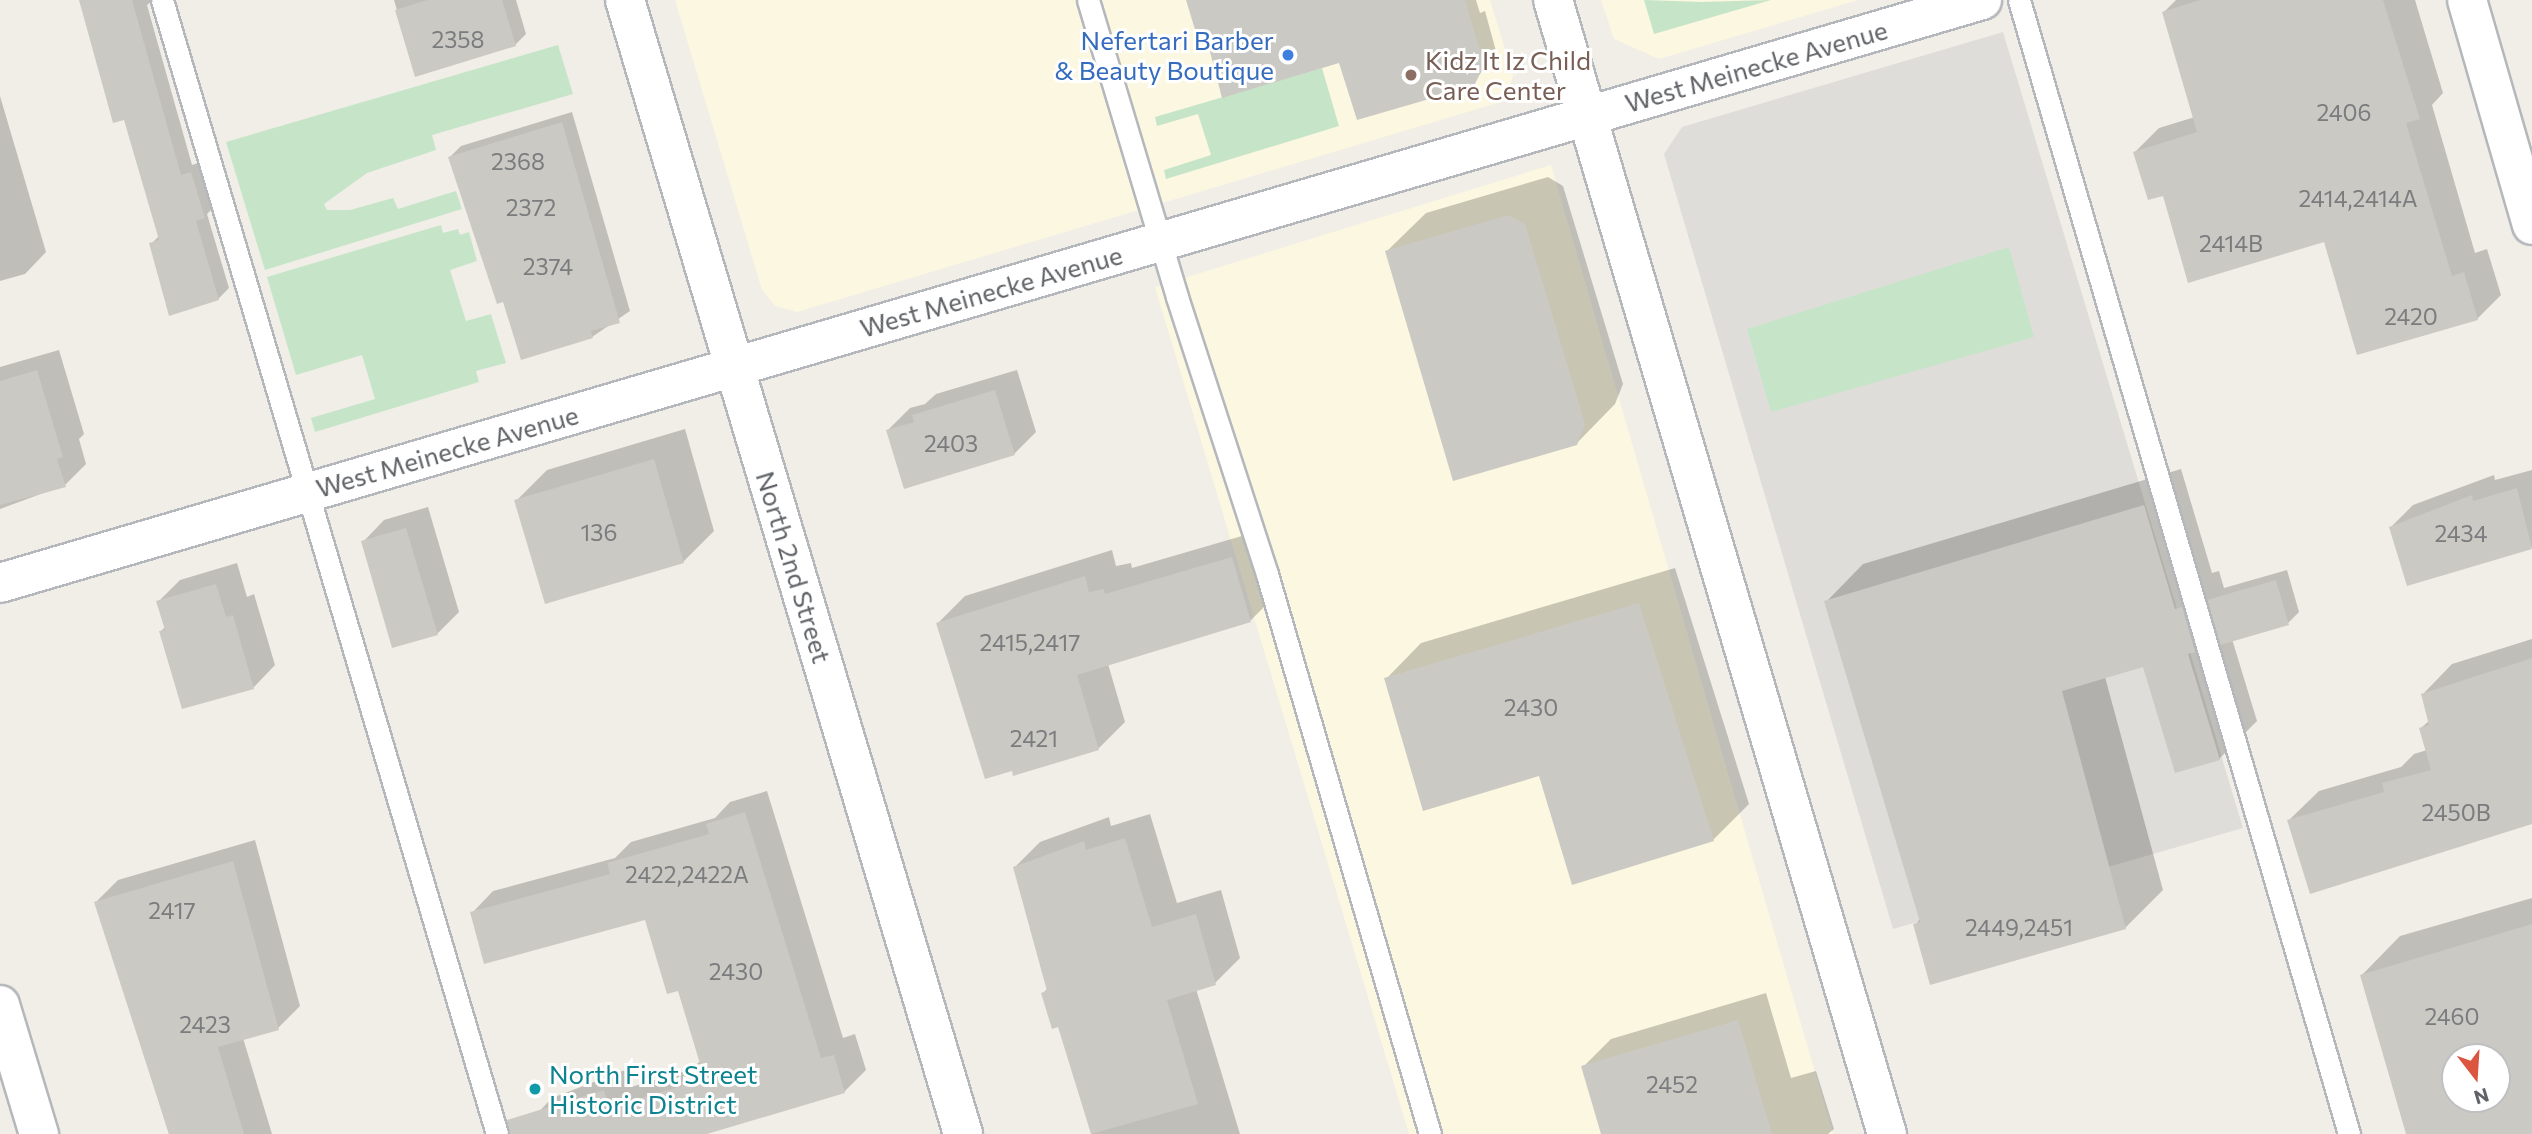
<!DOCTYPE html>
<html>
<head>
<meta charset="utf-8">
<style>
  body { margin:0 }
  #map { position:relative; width:2532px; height:1134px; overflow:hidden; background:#f0eee7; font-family:Commissioner,sans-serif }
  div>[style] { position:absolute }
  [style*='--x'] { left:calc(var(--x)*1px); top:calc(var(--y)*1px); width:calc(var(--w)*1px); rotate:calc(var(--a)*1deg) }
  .commercial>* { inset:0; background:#fcf7e0 }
  .industrial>* { inset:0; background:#dfddd9 }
  .green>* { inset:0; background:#c6e5c8 }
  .shadow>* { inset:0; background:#0003 }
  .building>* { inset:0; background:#cbc9c4 }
  .roads { filter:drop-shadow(2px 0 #b4b7bb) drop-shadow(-2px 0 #b4b7bb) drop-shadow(0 2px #b4b7bb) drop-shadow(0 -2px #b4b7bb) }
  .service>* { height:21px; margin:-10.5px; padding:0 10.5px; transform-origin:10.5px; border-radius:10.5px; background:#fff }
  .minor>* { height:38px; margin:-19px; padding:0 19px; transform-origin:19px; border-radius:19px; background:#fff }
  .secondary>* { height:38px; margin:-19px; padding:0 19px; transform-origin:19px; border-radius:19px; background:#fff }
  .dots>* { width:19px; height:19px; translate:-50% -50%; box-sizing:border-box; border:4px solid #fff; border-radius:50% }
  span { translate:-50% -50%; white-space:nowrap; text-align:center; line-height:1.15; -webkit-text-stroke:6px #fff; paint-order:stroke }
  .number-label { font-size:23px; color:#7a7c7e }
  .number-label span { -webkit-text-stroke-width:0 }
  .shop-label { font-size:26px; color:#366cbe }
  .right { translate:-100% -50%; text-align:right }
  .education-label { font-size:26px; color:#785e54 }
  .left { translate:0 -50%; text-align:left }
  .street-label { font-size:26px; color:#5f6266 }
  .culture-label { font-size:26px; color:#0d838f }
  .north { position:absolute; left:2441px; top:1043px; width:70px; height:70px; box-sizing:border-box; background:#fff; border:2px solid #bfc0c2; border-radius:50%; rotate:163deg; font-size:19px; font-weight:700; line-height:28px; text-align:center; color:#5f6266 }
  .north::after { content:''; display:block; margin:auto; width:24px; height:32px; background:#dc5541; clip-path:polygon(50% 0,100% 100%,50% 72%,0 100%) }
</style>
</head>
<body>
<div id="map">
  <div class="commercial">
    <i style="clip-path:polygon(675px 0,1490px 0,1513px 75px,1509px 93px,1501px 102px,797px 312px,775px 306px,762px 290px)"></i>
    <i style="clip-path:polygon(1601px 0,1858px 0,1659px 59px,1614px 39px)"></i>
    <i style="clip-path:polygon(1551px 165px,1833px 1134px,1409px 1134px,1155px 287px)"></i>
  </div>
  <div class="industrial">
    <i style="clip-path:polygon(2003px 32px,2243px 828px,1893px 929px,1664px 154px,1682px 127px)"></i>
  </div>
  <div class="green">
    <i style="clip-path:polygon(1644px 0,1702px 2px,1771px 0,1654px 34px)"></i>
    <i style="clip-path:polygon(558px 45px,573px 94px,432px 135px,436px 150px,367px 173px,324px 204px,327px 210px,350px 210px,393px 198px,398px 209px,456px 191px,462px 209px,265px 270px,226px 142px)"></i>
    <i style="clip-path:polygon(1322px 68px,1339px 126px,1166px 179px,1164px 170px,1211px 155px,1198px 114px,1157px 126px,1155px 117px)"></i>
    <i style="clip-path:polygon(441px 225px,443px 233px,458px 229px,460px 235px,469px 232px,477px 261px,450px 270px,466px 321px,491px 314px,506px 363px,476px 371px,479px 382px,315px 432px,311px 418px,375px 399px,362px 355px,296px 375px,267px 277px)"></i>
    <i style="clip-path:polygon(2009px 247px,2034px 337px,1771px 412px,1747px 329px)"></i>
  </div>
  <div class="shadow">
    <i style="clip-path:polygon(80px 0,154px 0,147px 5px,192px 165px,201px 162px,215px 206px,207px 214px,229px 288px,218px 299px,151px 244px,160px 235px,125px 118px)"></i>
    <i style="clip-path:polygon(394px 0,516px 0,526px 34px,515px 45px,416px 74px)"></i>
    <i style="clip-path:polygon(1188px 0,1476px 0,1480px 13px,1485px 11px,1496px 51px,1473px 84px,1209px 42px)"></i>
    <i style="clip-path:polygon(2176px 0,2415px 0,2443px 93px,2432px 105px,2475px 253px,2487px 249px,2501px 295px,2477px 319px,2325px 240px,2164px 194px,2135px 152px,2159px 128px,2195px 117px,2164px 12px)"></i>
    <i style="clip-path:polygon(0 96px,46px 252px,25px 274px,0 281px)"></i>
    <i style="clip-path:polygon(572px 112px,630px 311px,592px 337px,505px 300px,450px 157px,461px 146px)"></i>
    <i style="clip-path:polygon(1548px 177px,1563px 186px,1623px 384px,1615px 404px,1576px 444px,1387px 251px,1426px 213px)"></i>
    <i style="clip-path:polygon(59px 350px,84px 434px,79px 439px,86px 464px,65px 485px,0 509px,0 367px)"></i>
    <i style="clip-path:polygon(1017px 370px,1036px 432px,1014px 454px,888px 430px,910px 408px,925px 404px,936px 394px)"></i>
    <i style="clip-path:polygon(685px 429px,714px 531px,683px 562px,516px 501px,547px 470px)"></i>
    <i style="clip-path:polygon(2181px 469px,2212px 573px,2219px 571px,2224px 588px,2287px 570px,2299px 612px,2288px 623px,2232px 639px,2257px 721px,2219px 759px,2145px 665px,2105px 677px,2163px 890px,2125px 928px,1915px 925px,1921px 918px,1826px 602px,1863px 564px)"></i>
    <i style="clip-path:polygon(2532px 470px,2532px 547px,2408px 584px,2391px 527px,2413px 505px,2494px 475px,2495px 480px)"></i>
    <i style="clip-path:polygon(428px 507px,459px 612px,437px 634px,363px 542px,384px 520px)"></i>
    <i style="clip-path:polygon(1259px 531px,1278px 593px,1251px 620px,1108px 664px,1125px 722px,1098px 749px,938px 623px,965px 596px,1112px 550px,1116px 566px,1131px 563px,1132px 568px)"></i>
    <i style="clip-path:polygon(237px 563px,247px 597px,254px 594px,275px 665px,254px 687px,183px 707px,161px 631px,166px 626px,158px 602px,180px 580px)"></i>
    <i style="clip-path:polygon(1675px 568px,1749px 804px,1713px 840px,1540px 774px,1386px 679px,1421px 643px)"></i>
    <i style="clip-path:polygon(2532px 639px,2532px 823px,2289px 820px,2319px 791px,2401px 767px,2414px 754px,2427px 750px,2421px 728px,2430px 720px,2423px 694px,2452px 664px)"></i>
    <i style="clip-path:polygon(767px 791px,843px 1038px,855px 1034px,866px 1070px,844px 1092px,674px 1134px,535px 1134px,531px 1120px,552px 1098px,625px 1070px,631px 1087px,692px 1069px,701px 1060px,679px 988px,646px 918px,472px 913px,493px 891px,615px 858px,631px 842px,715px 818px,730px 802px)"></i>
    <i style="clip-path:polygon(1150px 814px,1177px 903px,1221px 890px,1240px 958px,1215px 983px,1196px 989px,1240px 1134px,1092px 1134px,1060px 1024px,1043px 993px,1048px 988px,1015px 867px,1040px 842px,1109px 817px,1111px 826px)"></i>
    <i style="clip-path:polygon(255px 840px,300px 1006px,278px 1028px,243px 1038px,272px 1134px,169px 1134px,96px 902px,118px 880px)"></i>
    <i style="clip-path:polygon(evenodd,2532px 898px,2532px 1134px,2408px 1134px,2362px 975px,2400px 936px,2532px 898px,2455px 1057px,2497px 1057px,2497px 1099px,2455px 1099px,2455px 1057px)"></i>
    <i style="clip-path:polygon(1766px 993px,1791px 1078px,1816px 1071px,1834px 1129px,1828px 1134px,1603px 1134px,1583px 1067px,1611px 1039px)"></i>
  </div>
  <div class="building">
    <i style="clip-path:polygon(79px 0,132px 0,181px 175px,191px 172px,205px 218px,196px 221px,219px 300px,169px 316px,149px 243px,159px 240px,124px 120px,113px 123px)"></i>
    <i style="clip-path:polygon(427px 0,502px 0,516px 46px,415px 77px,395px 10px)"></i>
    <i style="clip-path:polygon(1186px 0,1465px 0,1484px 65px,1474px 86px,1357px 120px,1339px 63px,1222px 98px,1208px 44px,1200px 46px)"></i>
    <i style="clip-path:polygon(2200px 0,2383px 0,2420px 119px,2406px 123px,2452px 276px,2464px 272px,2478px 320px,2357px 355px,2324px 242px,2188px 283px,2163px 196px,2148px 200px,2133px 152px,2197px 132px,2162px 12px)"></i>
    <i style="clip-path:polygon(562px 122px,620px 323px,591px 331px,593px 338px,521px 360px,503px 302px,497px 304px,448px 157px)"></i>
    <i style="clip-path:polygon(1508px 215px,1525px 224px,1585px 424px,1577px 445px,1453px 481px,1385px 251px)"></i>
    <i style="clip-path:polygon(37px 370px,63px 457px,57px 459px,66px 487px,0 505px,0 381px)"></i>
    <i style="clip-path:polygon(995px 390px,1015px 455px,904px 489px,886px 430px,914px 422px,912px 415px)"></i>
    <i style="clip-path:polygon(654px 459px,684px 563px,545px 604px,514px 500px)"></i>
    <i style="clip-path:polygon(2517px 488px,2532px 549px,2407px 586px,2389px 527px,2472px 495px,2473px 501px)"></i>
    <i style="clip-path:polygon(2144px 505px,2175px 609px,2182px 607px,2195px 652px,2188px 654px,2220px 760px,2175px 773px,2143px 667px,2062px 691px,2126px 929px,1930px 985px,1913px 924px,1920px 922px,1824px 601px)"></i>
    <i style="clip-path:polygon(406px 528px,438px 635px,392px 648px,361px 541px)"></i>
    <i style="clip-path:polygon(1232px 557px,1251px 622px,1077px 675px,1099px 750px,1013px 776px,1012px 771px,985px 779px,936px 623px,1085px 576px,1089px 592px,1104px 589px,1105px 594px)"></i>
    <i style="clip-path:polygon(2276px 580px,2289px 625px,2220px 645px,2207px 600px)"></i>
    <i style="clip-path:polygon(216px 584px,226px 617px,233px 615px,254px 689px,182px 709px,159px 631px,165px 630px,156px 601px)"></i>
    <i style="clip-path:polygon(1639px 603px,1714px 841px,1572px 885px,1539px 776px,1423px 811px,1384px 678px)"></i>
    <i style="clip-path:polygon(2532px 658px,2532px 824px,2310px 894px,2287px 820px,2384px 792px,2382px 783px,2431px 770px,2419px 728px,2429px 725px,2421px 694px)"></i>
    <i style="clip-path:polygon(745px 812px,821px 1058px,834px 1055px,845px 1093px,707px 1134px,510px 1134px,507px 1120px,604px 1090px,609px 1108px,691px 1083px,687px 1071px,701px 1067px,678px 991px,667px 994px,645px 920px,484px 964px,470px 912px,610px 874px,607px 863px,709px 834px,706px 824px)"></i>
    <i style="clip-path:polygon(1125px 838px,1152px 927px,1196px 914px,1216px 985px,1167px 1000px,1198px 1104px,1091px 1134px,1058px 1027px,1052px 1029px,1041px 993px,1047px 991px,1013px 867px,1084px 841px,1086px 850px)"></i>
    <i style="clip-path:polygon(233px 861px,279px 1030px,218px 1047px,244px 1134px,169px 1134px,94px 902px)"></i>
    <i style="clip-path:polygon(evenodd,2532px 924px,2532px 1134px,2406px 1134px,2360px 975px,2532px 924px,2455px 1057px,2497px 1057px,2497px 1099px,2455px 1099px,2455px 1057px)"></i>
    <i style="clip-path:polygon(1738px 1020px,1772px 1134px,1601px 1134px,1581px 1066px)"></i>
  </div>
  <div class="roads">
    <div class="service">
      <i style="--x:162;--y:0;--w:1182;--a:73.54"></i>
      <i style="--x:1088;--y:0;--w:310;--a:73.3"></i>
      <i style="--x:1177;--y:297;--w:291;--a:72"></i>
      <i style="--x:1267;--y:574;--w:583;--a:73.77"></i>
      <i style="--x:2019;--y:0;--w:1181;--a:73.77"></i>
    </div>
    <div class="minor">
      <i style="--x:625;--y:0;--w:1183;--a:73.4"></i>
      <i style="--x:2467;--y:0;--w:234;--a:73.9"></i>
      <i style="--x:0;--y:583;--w:2066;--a:-16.39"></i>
      <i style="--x:0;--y:1005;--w:135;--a:73.2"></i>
    </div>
    <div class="secondary">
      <i style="--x:1553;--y:0;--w:1182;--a:73.59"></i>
    </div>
  </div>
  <div class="dots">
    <i style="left:1288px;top:55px;background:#3f7fe0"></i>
    <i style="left:1411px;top:75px;background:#8d6e63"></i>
    <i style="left:535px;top:1089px;background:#0f9aa8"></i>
  </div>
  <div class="number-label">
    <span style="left:458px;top:39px">2358</span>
    <span style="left:2344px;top:112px">2406</span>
    <span style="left:518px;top:161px">2368</span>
    <span style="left:2358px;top:198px">2414,2414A</span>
    <span style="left:531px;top:207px">2372</span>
    <span style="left:2231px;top:243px">2414B</span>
    <span style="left:548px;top:266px">2374</span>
    <span style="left:2411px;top:316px">2420</span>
    <span style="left:951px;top:443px">2403</span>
    <span style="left:599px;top:532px">136</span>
    <span style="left:2461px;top:533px">2434</span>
    <span style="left:1030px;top:642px">2415,2417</span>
    <span style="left:1531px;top:707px">2430</span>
    <span style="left:1034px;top:738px">2421</span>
    <span style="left:2456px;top:812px">2450B</span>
    <span style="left:687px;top:874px">2422,2422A</span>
    <span style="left:172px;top:910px">2417</span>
    <span style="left:2019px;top:927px">2449,2451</span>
    <span style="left:736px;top:971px">2430</span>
    <span style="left:2452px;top:1016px">2460</span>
    <span style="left:205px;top:1024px">2423</span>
    <span style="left:1672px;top:1084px">2452</span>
  </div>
  <div class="shop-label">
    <span class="right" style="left:1274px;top:55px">Nefertari Barber<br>&amp; Beauty Boutique</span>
  </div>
  <div class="education-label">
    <span class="left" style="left:1425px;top:75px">Kidz It Iz Child<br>Care Center</span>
  </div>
  <div class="street-label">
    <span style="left:1756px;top:66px;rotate:-16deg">West Meinecke Avenue</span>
    <span style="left:991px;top:291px;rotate:-16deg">West Meinecke Avenue</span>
    <span style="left:447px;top:451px;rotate:-16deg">West Meinecke Avenue</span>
    <span style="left:794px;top:567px;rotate:73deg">North 2nd Street</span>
  </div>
  <div class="culture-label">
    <span class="left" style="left:549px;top:1089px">North First Street<br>Historic District</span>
  </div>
  <div class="north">N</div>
</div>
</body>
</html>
